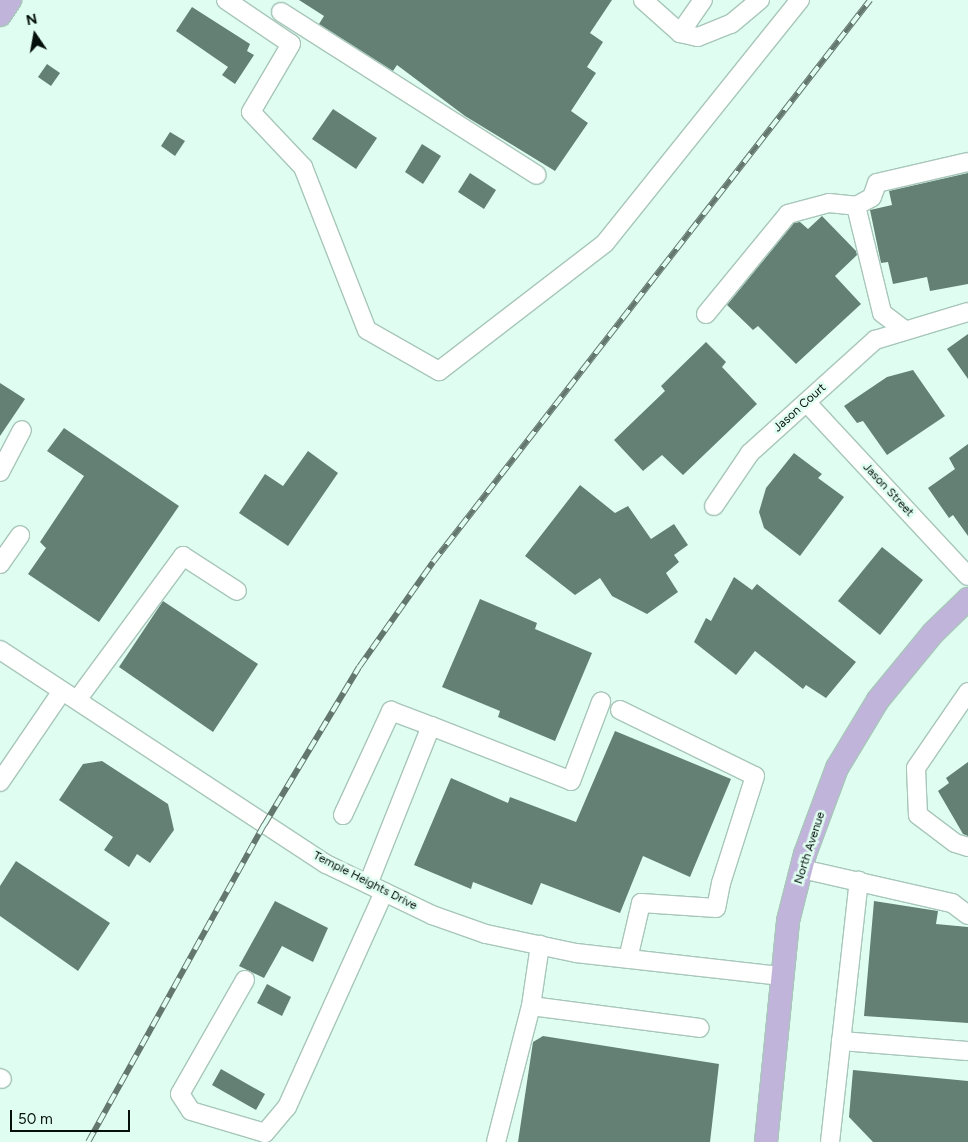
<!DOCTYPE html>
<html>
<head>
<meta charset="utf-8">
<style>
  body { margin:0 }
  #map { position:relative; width:968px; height:1142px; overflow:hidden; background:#dffef1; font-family:Figtree,sans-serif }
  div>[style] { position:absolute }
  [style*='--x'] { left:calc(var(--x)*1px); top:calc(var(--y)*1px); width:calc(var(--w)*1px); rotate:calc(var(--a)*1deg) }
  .building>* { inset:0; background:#648074 }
  .roads { filter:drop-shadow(1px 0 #a8c6ba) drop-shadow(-1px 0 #a8c6ba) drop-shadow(0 1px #a8c6ba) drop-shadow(0 -1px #a8c6ba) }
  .minor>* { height:18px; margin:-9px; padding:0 9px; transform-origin:9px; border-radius:9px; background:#fff }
  .major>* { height:22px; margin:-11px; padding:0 11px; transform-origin:11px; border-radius:11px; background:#c1b4db }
  .rail>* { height:5.5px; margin-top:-2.75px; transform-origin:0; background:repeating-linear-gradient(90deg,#dffef1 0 11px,#64776f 0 22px); box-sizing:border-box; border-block:1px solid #64776f }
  span { translate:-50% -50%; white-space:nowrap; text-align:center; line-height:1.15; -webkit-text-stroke:5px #dffef1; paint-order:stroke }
  .street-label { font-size:12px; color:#050f0b }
  .north { position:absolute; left:10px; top:10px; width:50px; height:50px; -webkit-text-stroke:4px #dffef1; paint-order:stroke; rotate:348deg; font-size:14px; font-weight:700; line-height:20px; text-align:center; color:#050f0b }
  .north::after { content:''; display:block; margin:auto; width:18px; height:22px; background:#050f0b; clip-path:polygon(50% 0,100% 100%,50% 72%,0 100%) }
  .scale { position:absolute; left:10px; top:1110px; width:120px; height:22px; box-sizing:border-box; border:2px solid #050f0b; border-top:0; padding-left:6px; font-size:15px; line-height:18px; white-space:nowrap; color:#050f0b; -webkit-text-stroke:4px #dffef1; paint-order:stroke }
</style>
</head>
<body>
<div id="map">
  <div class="building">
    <i style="clip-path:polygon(299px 0,612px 0,590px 33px,603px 42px,587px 67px,596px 73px,571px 111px,588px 123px,555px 171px,465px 116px,397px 65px,393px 71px,319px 24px,324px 16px)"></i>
    <i style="clip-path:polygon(192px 7px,250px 44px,247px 51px,254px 55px,235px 84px,222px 75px,228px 67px,176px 31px)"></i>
    <i style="clip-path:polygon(47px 64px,60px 73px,51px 86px,38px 77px)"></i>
    <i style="clip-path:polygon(333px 109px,377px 138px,356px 169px,312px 139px)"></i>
    <i style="clip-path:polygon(170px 132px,185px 141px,175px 156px,161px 146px)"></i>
    <i style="clip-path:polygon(422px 144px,441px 156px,423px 184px,405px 172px)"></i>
    <i style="clip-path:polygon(470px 173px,496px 190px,484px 209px,458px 192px)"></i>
    <i style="clip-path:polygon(968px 173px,968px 284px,930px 291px,927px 277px,893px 284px,888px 262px,881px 263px,870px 210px,892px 205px,889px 191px)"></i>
    <i style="clip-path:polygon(822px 216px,856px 251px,857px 255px,835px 276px,861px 304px,796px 364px,758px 326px,753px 330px,727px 305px,794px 223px,800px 222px,808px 229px)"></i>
    <i style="clip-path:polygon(968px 334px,968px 379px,947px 349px)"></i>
    <i style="clip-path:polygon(706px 342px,726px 362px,722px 367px,757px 404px,683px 475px,662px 455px,643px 471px,614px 440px,665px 391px,661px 386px)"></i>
    <i style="clip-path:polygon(913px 370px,945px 416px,887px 455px,863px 421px,857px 423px,844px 406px,887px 377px)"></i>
    <i style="clip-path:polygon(0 383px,25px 399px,0 436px)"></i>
    <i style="clip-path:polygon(64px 428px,179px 506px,99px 622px,28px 574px,46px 548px,40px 542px,84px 476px,47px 451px)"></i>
    <i style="clip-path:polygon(968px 444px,968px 536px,953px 515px,949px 518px,928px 488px,955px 469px,949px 458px)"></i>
    <i style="clip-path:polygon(308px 451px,338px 473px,288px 546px,239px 513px,265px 474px,283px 486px)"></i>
    <i style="clip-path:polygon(794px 453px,822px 474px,818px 478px,844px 497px,800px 556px,764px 528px,759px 512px,766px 488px)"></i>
    <i style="clip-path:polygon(580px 485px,615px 513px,628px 506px,651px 539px,674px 524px,688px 545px,674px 555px,679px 562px,666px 573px,678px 592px,647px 614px,612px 596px,600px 578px,575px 595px,525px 556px)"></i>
    <i style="clip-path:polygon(882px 547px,923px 580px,880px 635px,838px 601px)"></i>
    <i style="clip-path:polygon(734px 577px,752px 590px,757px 584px,856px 662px,826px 698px,806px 685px,803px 689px,755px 651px,736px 675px,694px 642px,706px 618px,711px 621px)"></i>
    <i style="clip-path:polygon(480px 599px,537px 623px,535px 629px,592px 653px,555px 741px,498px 717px,500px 711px,442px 687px)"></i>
    <i style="clip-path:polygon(163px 601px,258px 664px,213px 732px,119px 667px)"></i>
    <i style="clip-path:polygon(615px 731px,731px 779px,690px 877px,643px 856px,620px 913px,541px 883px,532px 905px,473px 882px,471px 889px,414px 865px,451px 778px,508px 803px,510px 797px,576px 822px)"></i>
    <i style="clip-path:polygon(102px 761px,168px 804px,174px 830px,150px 863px,137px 854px,129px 867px,104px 850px,113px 837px,59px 800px,83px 764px)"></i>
    <i style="clip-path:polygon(968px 762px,968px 836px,963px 834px,938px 791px,949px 783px,946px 778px)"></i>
    <i style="clip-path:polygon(16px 861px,110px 923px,78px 971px,0 916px,0 886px)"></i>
    <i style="clip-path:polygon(275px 901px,328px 928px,313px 962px,282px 946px,264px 978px,239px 966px)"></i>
    <i style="clip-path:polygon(874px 901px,938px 911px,936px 924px,968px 927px,968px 1023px,864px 1016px)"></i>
    <i style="clip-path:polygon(267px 984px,291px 997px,282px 1016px,257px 1003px)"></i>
    <i style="clip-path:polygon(543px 1036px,719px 1064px,710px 1142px,518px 1142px,533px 1042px)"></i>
    <i style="clip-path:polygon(221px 1069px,265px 1094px,256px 1110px,212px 1085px)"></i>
    <i style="clip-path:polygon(853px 1070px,968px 1081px,968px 1142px,873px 1142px,849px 1117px)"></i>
  </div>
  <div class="roads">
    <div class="minor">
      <i style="--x:226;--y:0;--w:78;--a:34.1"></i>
      <i style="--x:291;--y:44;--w:79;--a:120.5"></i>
      <i style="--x:251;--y:112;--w:76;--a:46.6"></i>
      <i style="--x:303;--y:167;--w:175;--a:68.6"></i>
      <i style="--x:367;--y:330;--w:83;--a:29.7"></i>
      <i style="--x:439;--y:371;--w:210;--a:-37.6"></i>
      <i style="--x:605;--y:243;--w:312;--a:-51.3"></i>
      <i style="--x:643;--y:0;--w:50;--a:41.7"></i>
      <i style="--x:680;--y:33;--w:18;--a:13"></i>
      <i style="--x:698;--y:37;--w:35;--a:-22"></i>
      <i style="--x:731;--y:24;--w:38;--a:-40"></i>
      <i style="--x:281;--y:12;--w:303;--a:32.5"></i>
      <i style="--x:680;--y:33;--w:40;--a:-55.1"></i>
      <i style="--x:856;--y:206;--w:110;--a:76.3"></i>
      <i style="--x:882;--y:313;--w:26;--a:37"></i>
      <i style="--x:706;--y:314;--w:129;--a:-50.6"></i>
      <i style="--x:788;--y:214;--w:42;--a:-15"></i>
      <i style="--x:829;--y:203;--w:27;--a:6"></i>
      <i style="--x:856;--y:206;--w:18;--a:-29"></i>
      <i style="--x:872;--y:197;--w:15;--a:-70"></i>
      <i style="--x:877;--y:183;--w:93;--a:-13"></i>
      <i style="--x:807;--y:403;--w:236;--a:47.1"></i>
      <i style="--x:0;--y:472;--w:47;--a:-62.4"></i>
      <i style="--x:714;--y:506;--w:64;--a:-55.8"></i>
      <i style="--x:750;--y:453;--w:169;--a:-42.1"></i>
      <i style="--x:875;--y:340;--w:97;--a:-16.8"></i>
      <i style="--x:0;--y:564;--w:35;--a:-55"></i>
      <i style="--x:0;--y:650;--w:390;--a:33.3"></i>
      <i style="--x:326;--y:864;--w:118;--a:25.7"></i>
      <i style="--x:432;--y:915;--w:57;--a:19.4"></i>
      <i style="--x:486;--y:934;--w:92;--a:11.9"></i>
      <i style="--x:576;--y:953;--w:207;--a:6.4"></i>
      <i style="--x:968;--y:692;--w:92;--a:124.4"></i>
      <i style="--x:916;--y:768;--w:47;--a:87.6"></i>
      <i style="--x:918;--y:815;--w:46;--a:37.1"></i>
      <i style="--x:955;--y:843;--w:14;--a:17"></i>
      <i style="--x:77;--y:700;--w:179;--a:-53.6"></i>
      <i style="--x:183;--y:556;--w:64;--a:32.9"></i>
      <i style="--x:620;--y:710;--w:150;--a:26.1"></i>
      <i style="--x:755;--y:776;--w:112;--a:107.6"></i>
      <i style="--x:721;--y:883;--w:25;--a:101"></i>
      <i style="--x:716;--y:908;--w:75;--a:-176.2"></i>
      <i style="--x:641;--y:903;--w:57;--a:103.1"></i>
      <i style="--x:431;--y:726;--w:150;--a:21.4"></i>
      <i style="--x:571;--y:781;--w:85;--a:-69.2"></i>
      <i style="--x:0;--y:782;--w:110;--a:-55.7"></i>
      <i style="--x:343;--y:815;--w:115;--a:-65.2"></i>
      <i style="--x:391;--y:711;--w:43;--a:20.6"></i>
      <i style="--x:431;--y:726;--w:170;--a:111.7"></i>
      <i style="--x:802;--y:869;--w:154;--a:12.8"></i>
      <i style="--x:952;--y:903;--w:20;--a:37"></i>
      <i style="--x:245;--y:980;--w:131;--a:119.7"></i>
      <i style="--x:180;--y:1094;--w:20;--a:57"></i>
      <i style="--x:191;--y:1111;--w:77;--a:16.6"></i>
      <i style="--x:265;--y:1133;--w:34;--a:-50"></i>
      <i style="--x:287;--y:1107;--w:236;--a:-65.7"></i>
      <i style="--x:531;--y:1006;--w:170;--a:7.4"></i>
      <i style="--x:841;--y:1041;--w:127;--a:4.5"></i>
      <i style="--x:0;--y:1078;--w:2;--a:27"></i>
      <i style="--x:496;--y:1142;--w:140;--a:-75.6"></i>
      <i style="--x:531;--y:1006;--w:62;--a:-81.6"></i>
      <i style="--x:830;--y:1142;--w:263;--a:-83.7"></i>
    </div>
    <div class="major">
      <i style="--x:0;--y:15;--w:18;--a:-56"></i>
      <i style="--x:766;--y:1142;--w:222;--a:-84.3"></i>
      <i style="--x:788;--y:921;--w:69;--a:-75.8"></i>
      <i style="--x:805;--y:854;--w:92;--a:-69.6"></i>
      <i style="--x:837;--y:768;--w:79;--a:-58.9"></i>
      <i style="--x:878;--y:700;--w:87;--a:-50.6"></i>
      <i style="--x:933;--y:633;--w:49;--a:-44.2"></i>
    </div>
  </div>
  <div class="rail">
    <i style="--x:88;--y:1142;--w:363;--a:-61"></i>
    <i style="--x:264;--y:825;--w:184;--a:-59"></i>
    <i style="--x:359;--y:667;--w:128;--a:-54.8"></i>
    <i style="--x:433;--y:562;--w:712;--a:-52.13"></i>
  </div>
  <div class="street-label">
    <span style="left:800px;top:408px;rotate:-42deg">Jason Court</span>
    <span style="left:888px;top:490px;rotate:47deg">Jason Street</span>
    <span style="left:810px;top:848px;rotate:-72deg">North Avenue</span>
    <span style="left:365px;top:881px;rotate:27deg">Temple Heights Drive</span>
  </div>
  <div class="north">N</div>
  <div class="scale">50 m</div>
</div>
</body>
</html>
